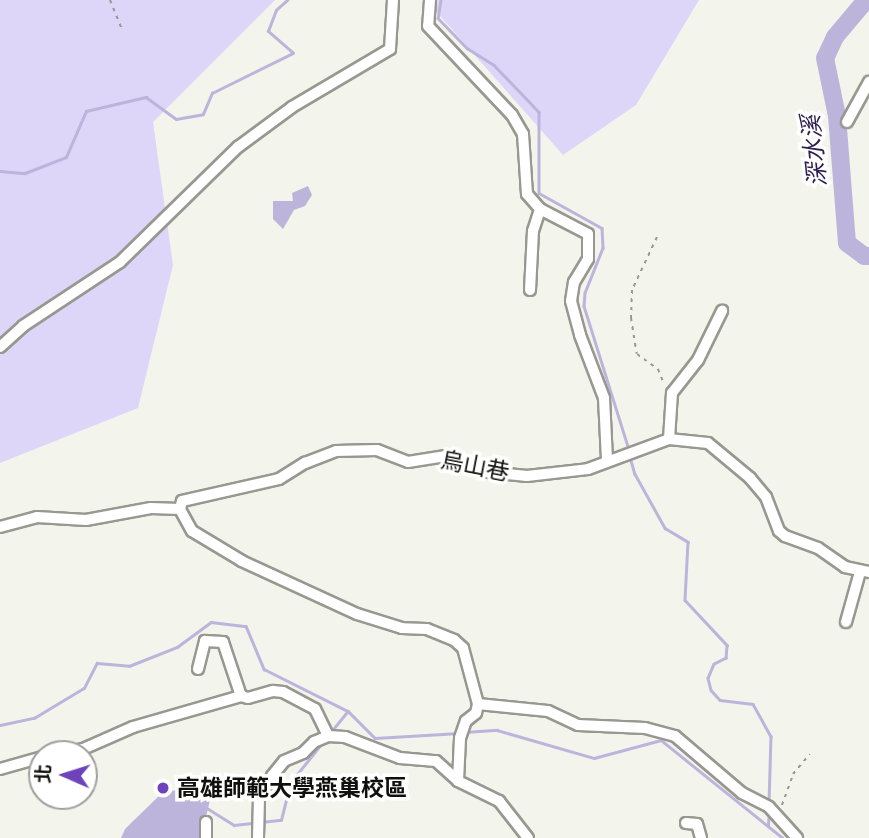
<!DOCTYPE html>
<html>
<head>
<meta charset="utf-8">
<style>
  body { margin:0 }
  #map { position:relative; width:869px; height:838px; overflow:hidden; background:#f3f4ec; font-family:Poppins,"Noto Sans TC",sans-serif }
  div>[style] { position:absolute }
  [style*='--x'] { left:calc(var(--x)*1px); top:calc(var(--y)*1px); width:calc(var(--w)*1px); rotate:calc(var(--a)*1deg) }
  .green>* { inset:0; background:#ddd6f9 }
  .water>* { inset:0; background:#bdb4db }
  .stream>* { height:2.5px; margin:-1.25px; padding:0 1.25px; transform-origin:1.25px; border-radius:1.25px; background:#bdb4db }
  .river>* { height:18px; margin:-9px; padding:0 9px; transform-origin:9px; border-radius:9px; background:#bdb4db }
  .path>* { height:2px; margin-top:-1px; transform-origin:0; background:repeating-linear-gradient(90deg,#979892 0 3.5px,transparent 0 8.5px) }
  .roads { filter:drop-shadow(2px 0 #989891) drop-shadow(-2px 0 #989891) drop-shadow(0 2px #989891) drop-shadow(0 -2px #989891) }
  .minor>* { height:10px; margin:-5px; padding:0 5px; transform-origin:5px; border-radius:5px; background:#fff }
  .dots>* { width:19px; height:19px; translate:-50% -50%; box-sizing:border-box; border:4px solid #fff; border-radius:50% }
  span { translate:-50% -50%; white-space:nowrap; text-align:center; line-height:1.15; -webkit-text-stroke:7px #fff; paint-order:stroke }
  .street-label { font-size:23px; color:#10100d }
  .poi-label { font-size:23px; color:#10100d; font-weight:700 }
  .left { translate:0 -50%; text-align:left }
  .water-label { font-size:24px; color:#2e1e4e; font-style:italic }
  .north { position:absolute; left:28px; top:740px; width:70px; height:70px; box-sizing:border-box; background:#fff; border:2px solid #9f9f9e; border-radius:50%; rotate:273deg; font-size:19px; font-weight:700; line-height:28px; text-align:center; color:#10100d }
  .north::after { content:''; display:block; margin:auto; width:24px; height:32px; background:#6d42ba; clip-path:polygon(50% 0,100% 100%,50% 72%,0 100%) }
</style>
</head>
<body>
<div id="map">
  <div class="green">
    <i style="clip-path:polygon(0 0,275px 0,153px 122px,173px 265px,138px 408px,0 463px)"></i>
    <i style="clip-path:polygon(426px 0,699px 0,636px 105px,563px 155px)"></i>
  </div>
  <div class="water">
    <i style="clip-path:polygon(308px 186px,312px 195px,305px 206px,294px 210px,283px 229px,273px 219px,273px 201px,293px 201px,292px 193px)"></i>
    <i style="clip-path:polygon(214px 783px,201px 838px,121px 838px,125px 829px,163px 792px,187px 789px,198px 785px,210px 789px)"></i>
  </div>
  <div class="stream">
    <i style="--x:441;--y:0;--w:18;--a:99"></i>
    <i style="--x:438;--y:18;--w:42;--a:46"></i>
    <i style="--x:467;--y:48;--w:32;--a:32"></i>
    <i style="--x:494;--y:65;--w:65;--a:46.2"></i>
    <i style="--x:539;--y:112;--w:81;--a:90"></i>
    <i style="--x:539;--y:193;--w:72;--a:29.1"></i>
    <i style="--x:602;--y:228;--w:20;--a:87"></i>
    <i style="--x:603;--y:248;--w:48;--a:111.8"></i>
    <i style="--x:585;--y:293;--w:13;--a:94"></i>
    <i style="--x:584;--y:306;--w:151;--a:72.6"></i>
    <i style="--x:0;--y:171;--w:25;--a:5"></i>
    <i style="--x:25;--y:173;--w:44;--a:-21.3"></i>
    <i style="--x:66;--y:157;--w:50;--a:-66.5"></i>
    <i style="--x:86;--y:111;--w:62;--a:-13.1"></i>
    <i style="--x:146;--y:97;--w:37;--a:36"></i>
    <i style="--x:176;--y:119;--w:27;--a:-10"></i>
    <i style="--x:203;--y:114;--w:23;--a:-67"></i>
    <i style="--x:212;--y:93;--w:90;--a:-26.3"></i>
    <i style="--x:293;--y:53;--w:33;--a:-139"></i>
    <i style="--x:268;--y:31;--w:22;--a:-69"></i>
    <i style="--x:276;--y:10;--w:15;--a:-42"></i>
    <i style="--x:630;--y:457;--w:18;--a:74"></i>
    <i style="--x:635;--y:474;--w:62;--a:60.9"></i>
    <i style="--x:665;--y:528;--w:27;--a:31"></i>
    <i style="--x:688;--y:542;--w:58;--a:93"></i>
    <i style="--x:685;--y:600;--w:62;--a:47"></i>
    <i style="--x:727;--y:645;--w:13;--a:94"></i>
    <i style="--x:726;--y:658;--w:13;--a:153"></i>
    <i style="--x:714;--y:664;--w:15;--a:113"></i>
    <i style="--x:708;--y:678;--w:12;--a:76"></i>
    <i style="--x:711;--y:690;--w:13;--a:48"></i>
    <i style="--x:720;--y:700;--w:33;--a:7"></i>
    <i style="--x:753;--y:704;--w:37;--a:61"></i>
    <i style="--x:771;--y:736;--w:66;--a:91.7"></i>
    <i style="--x:0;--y:725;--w:35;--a:-12"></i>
    <i style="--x:34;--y:718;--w:58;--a:-31"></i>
    <i style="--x:84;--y:688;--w:28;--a:-63"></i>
    <i style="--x:97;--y:663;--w:32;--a:5"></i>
    <i style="--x:129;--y:666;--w:52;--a:-21.6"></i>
    <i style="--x:177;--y:647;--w:42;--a:-36.3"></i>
    <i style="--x:211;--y:622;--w:35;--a:7"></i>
    <i style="--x:246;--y:626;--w:47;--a:67.3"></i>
    <i style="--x:264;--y:669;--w:94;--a:26.6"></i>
    <i style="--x:465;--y:732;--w:32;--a:-4"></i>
    <i style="--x:497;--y:730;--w:101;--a:16.1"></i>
    <i style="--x:594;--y:758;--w:69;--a:-15"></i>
    <i style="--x:661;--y:740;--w:156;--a:38.8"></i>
    <i style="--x:330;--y:733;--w:28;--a:-51"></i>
    <i style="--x:348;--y:711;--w:38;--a:45"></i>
    <i style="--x:375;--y:738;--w:84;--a:-3.4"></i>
    <i style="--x:207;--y:808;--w:32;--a:32"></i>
    <i style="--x:234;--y:825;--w:20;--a:-6"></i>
    <i style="--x:261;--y:822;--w:20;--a:-6"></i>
    <i style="--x:281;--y:820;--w:38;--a:-76"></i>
    <i style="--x:290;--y:783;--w:51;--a:-51.3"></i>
    <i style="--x:768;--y:825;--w:13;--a:-86"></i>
  </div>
  <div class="river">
    <i style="--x:866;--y:0;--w:48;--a:130"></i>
    <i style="--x:835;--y:37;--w:23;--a:115"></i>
    <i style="--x:825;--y:58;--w:59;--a:78.3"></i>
    <i style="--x:837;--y:116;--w:127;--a:85.5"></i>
    <i style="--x:847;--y:243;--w:21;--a:37"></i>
    <i style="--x:864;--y:256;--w:5;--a:0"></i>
  </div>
  <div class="path">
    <i style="--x:110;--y:0;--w:31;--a:68"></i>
    <i style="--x:657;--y:237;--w:59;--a:115.3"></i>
    <i style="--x:632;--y:290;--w:28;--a:92"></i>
    <i style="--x:631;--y:318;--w:36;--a:81"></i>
    <i style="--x:637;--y:354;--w:26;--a:36"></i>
    <i style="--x:658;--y:369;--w:16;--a:68"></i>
    <i style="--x:782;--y:805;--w:33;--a:-70"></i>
    <i style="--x:793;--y:774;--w:26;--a:-50"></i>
  </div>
  <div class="roads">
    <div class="minor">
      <i style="--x:430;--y:0;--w:26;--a:94"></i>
      <i style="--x:428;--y:26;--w:122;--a:46.7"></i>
      <i style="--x:512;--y:115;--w:22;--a:60"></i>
      <i style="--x:523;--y:134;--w:60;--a:86.2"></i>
      <i style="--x:527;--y:194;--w:20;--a:49"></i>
      <i style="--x:540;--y:209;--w:54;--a:27.5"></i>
      <i style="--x:588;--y:234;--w:25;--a:90"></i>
      <i style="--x:588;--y:259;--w:27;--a:121"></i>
      <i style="--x:574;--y:282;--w:19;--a:99"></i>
      <i style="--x:571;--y:301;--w:35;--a:75"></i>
      <i style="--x:580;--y:335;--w:67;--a:69.1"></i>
      <i style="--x:604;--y:398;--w:62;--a:87.2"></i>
      <i style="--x:847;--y:122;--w:46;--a:-61.2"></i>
      <i style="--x:530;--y:290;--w:59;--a:-87.1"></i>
      <i style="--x:533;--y:231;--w:23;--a:-72"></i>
      <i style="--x:0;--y:347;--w:31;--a:-42"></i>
      <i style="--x:23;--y:326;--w:116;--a:-33.4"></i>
      <i style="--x:120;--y:262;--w:165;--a:-44.3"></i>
      <i style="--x:238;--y:147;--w:67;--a:-36.5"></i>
      <i style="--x:292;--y:107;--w:114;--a:-30.6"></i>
      <i style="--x:390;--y:49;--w:49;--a:-86.5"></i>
      <i style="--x:669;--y:439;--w:46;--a:-86.3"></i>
      <i style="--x:672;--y:393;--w:42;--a:-51.8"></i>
      <i style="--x:698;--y:360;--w:55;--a:-63.9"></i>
      <i style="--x:0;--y:527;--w:38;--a:-15"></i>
      <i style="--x:37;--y:517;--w:49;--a:3.5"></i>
      <i style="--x:86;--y:520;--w:66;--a:-10.5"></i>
      <i style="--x:151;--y:508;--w:29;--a:2"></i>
      <i style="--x:846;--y:622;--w:52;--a:-74.4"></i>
      <i style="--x:198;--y:669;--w:29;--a:-76"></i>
      <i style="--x:205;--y:641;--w:18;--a:3"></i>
      <i style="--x:223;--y:642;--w:57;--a:71.6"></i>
      <i style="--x:241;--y:696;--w:7;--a:16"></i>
      <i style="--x:248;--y:698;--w:26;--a:-16"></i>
      <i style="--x:273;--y:691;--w:10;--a:6"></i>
      <i style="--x:283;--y:692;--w:36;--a:28"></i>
      <i style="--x:315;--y:709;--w:30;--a:64"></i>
      <i style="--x:328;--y:736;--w:17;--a:3"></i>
      <i style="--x:345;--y:737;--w:59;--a:20.9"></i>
      <i style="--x:400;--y:758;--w:36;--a:5"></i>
      <i style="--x:436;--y:761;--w:30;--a:42"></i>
      <i style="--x:458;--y:781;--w:46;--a:26"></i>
      <i style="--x:499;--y:801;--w:47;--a:51.9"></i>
      <i style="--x:478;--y:704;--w:58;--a:-105"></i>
      <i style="--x:463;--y:648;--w:12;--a:-138"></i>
      <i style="--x:454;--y:640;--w:29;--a:-158"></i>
      <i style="--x:427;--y:629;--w:25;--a:-178"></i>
      <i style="--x:402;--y:628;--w:47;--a:-162.7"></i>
      <i style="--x:357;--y:614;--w:127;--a:-155.3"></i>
      <i style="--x:242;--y:561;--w:58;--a:-149"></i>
      <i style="--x:192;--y:531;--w:25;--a:-119"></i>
      <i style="--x:180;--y:509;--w:8;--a:-76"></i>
      <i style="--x:182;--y:501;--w:99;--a:-12.8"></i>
      <i style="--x:279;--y:479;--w:31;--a:-32"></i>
      <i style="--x:305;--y:463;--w:33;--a:-21"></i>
      <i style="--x:336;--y:451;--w:41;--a:-1.4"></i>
      <i style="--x:377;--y:450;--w:33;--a:21"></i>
      <i style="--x:408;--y:462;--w:38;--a:-9"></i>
      <i style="--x:446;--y:456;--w:45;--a:20.9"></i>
      <i style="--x:488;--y:472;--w:39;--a:6"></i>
      <i style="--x:527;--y:476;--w:61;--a:-6.5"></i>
      <i style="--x:588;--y:469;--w:86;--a:-20.3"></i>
      <i style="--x:669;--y:439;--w:39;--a:6"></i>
      <i style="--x:708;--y:443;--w:55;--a:39.8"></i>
      <i style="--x:750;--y:478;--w:25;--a:50"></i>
      <i style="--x:766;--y:497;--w:36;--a:69"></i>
      <i style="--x:779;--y:531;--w:8;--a:40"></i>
      <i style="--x:785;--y:536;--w:35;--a:20"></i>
      <i style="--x:818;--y:548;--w:33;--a:35"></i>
      <i style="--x:845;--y:567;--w:25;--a:12"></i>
      <i style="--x:58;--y:754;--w:25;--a:-11"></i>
      <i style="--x:83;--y:749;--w:55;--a:-23.7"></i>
      <i style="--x:133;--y:727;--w:112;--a:-16"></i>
      <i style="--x:0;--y:769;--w:44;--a:-15.9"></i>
      <i style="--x:458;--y:781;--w:43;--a:-87.3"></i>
      <i style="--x:460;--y:738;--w:18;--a:-71"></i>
      <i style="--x:466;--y:721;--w:13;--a:-39"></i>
      <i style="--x:476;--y:713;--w:9;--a:-77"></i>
      <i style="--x:478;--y:704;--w:70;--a:5.7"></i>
      <i style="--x:548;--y:711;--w:33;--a:25"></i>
      <i style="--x:578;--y:725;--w:67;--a:2.6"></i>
      <i style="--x:645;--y:728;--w:31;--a:15"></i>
      <i style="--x:675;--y:736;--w:88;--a:40.4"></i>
      <i style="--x:742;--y:793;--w:30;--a:27"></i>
      <i style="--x:769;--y:807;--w:42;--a:47.9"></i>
      <i style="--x:686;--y:823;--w:11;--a:5"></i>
      <i style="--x:697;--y:824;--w:15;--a:74"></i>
      <i style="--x:206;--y:838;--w:16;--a:-90"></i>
      <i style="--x:258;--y:838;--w:41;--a:-88.6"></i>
      <i style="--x:259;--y:797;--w:25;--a:-58"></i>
      <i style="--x:272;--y:776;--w:19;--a:-51"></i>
      <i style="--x:284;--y:761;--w:21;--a:-23"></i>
      <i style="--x:303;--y:753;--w:16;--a:-45"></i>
      <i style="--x:314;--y:742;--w:15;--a:-23"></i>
    </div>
  </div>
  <div class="dots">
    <i style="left:163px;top:788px;background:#6d42ba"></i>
  </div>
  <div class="street-label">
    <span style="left:475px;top:466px;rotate:11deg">烏山巷</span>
  </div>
  <div class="poi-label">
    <span class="left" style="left:177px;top:788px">高雄師範大學燕巢校區</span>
  </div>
  <div class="water-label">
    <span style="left:814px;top:151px;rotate:-96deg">深水溪</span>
  </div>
  <div class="north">北</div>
</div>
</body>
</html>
